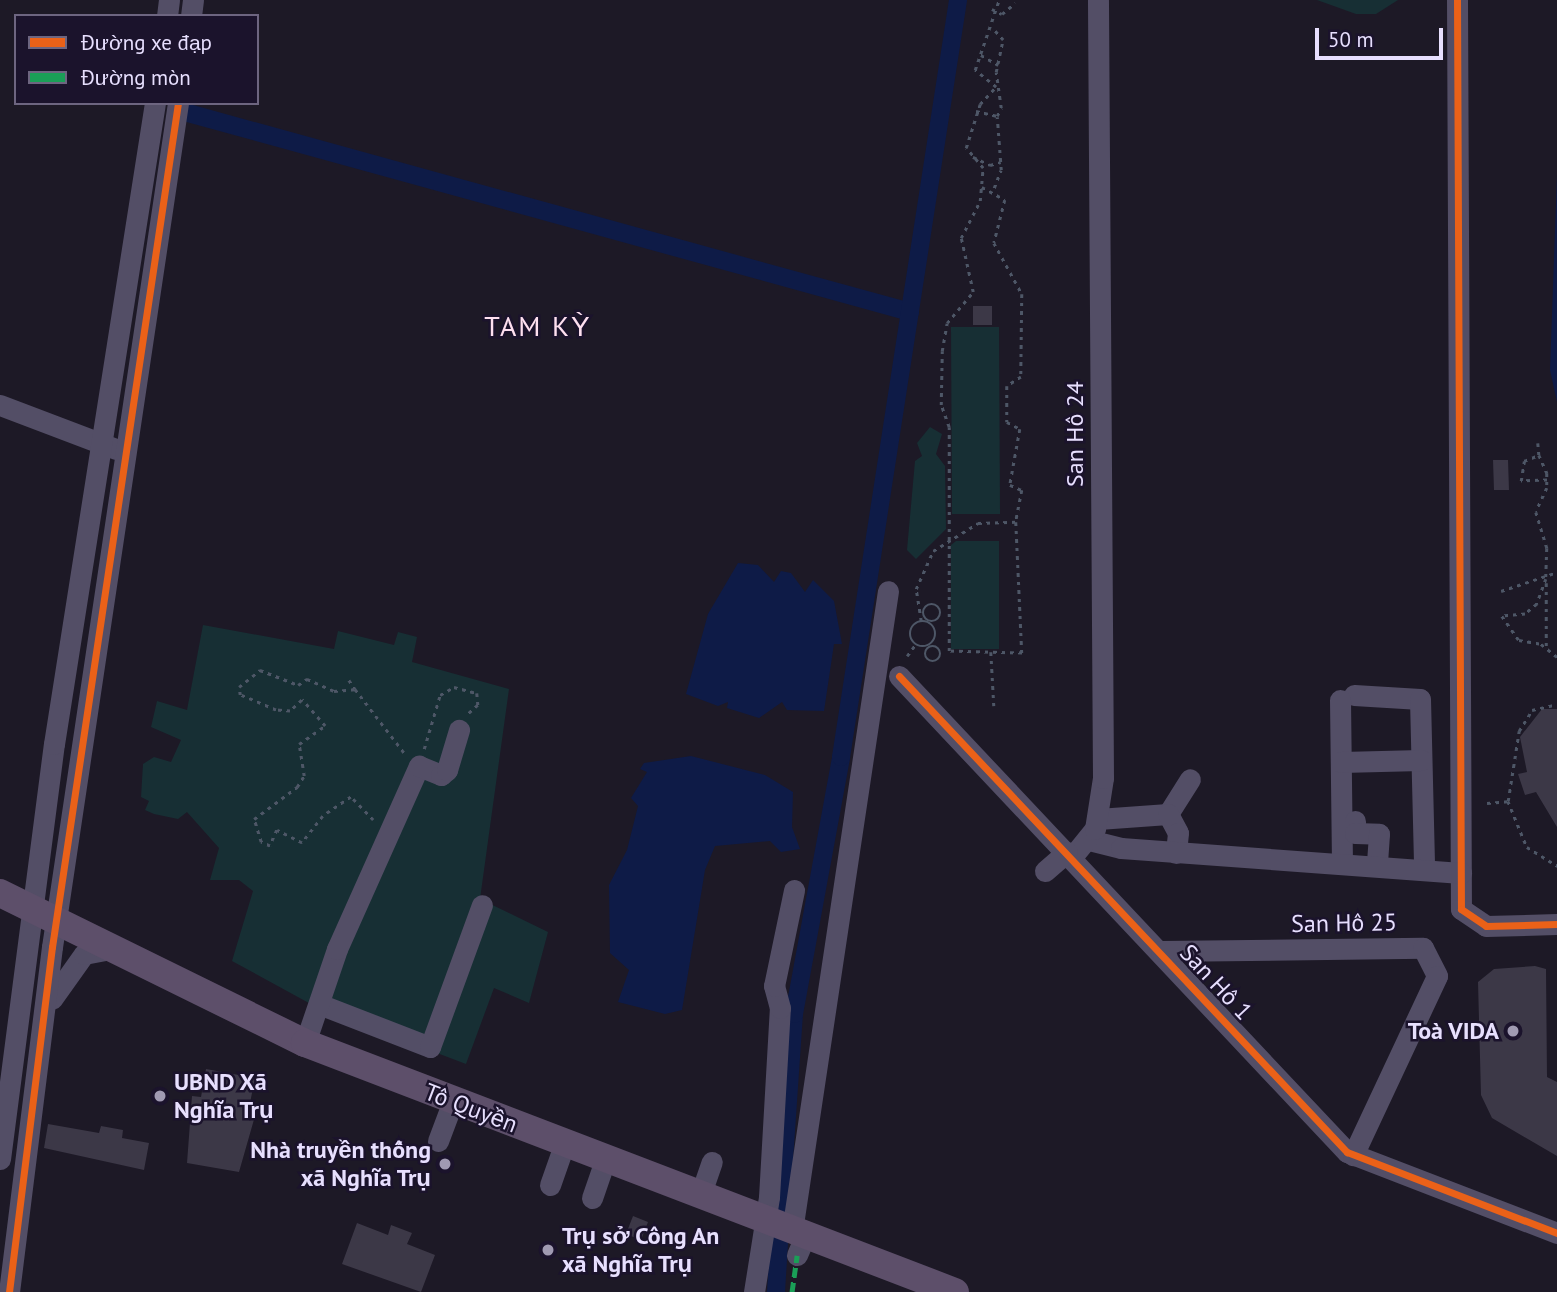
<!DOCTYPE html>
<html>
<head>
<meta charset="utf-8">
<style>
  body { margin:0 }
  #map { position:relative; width:1557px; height:1292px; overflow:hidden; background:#1d1926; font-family:"PT Sans",sans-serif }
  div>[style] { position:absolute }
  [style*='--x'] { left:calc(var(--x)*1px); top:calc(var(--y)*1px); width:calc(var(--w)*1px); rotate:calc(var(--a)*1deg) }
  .green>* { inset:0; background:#172f34 }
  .water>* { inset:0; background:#0e1b47 }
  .canal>* { height:18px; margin:-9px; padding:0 9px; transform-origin:9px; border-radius:9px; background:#0e1b47 }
  .building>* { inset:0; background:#3c3847 }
  .path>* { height:2.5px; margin-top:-1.25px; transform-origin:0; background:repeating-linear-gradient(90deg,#4e5767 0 3.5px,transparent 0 8.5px) }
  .path>.ring { margin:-1.25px; padding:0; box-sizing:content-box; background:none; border:2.5px solid #4e5767; border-radius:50% }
  .minor>* { height:21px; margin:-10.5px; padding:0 10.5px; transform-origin:10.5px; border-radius:10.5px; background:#534e66 }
  .major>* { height:28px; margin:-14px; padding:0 14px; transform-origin:14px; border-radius:14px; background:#5d4f6a }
  .quiet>* { height:5px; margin-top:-2.5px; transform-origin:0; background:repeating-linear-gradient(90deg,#1a9f57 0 10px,transparent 0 15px) }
  .cycleway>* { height:7px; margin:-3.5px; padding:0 3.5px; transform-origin:3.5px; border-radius:3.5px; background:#ea6118 }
  .dots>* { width:19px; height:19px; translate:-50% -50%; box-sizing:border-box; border:4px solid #1b132c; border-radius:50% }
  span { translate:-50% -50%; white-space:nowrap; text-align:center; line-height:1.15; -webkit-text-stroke:5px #1b132c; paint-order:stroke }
  .street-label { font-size:24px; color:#e7dffe }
  .poi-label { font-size:24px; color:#e7dffe; font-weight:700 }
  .right { translate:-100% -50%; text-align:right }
  .left { translate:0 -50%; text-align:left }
  .quarter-label { font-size:28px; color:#fee0ef; letter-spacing:2px }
  .legend { position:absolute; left:14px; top:14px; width:245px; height:91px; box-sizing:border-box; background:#1b132c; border:2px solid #6d6580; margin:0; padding:9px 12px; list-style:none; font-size:21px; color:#e7dffe }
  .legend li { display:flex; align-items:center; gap:14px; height:35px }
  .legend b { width:35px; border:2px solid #6d6580 }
  .scale { position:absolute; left:1315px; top:28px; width:128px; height:32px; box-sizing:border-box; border:4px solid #e7dffe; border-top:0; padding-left:9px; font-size:21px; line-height:24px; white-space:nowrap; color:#e7dffe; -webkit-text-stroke:5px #1b132c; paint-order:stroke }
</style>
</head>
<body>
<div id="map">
  <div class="green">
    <i style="clip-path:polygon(1317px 0,1398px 0,1376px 14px,1356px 14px)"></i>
    <i style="clip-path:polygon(951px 327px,999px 327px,1000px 514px,952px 514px)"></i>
    <i style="clip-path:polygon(930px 427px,942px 434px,936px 454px,945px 466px,946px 529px,916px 559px,907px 550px,915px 461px,922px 456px,917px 443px)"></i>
    <i style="clip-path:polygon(956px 541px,999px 541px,999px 649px,951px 649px,951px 545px)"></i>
    <i style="clip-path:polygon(203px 625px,334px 649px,338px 631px,394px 645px,398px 632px,417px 637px,412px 662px,509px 689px,480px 899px,548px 932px,529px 1003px,494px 988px,466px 1064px,318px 1008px,232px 961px,253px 891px,239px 880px,210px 880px,219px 848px,187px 812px,178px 819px,154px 814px,145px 810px,149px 801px,141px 797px,143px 764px,154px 757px,171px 762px,181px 740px,151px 727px,157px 701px,187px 710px)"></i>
  </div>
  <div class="water">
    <i style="clip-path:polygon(1557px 175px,1557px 402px,1550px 370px)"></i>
    <i style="clip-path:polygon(738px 563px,758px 565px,774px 582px,781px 571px,791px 573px,805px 592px,813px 580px,834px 601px,842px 644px,834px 644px,824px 711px,787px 710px,782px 702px,759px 718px,727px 708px,728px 702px,718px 706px,686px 694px,708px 614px)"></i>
    <i style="clip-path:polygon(691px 756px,765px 775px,793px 792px,792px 827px,800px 849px,781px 852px,770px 841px,715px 846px,705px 870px,682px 1010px,665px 1014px,618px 1002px,629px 970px,610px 953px,609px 885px,627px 850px,638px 806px,631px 798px,647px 772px,640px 769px,644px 763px)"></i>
  </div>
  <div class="canal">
    <i style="--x:188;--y:113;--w:749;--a:15.41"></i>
    <i style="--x:781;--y:1204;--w:190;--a:-86.1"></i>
    <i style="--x:794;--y:1014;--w:261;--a:-79.6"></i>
    <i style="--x:841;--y:757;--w:766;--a:-81.21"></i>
    <i style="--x:776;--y:1292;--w:49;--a:-86.5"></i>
  </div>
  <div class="building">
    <i style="clip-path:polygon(973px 306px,992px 306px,992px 325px,973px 325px)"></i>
    <i style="clip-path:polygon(1493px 460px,1508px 460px,1509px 490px,1494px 490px)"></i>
    <i style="clip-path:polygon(1542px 709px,1557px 709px,1557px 827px,1536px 792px,1525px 795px,1518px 774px,1527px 772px,1520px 737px)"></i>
    <i style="clip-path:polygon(1535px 966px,1546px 969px,1547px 1077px,1557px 1082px,1557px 1156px,1492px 1118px,1481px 1095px,1478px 982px,1494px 969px)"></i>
    <i style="clip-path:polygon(206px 1069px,255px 1078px,249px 1108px,257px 1109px,239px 1172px,187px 1163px,192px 1096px,201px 1097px)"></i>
    <i style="clip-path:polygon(48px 1124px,99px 1133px,101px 1126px,123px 1130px,122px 1138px,149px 1143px,144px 1170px,44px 1148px)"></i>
    <i style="clip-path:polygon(633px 1216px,648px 1222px,641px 1240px,626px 1234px)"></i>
    <i style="clip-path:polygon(357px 1223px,388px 1235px,391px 1225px,412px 1233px,407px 1244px,435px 1255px,421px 1292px,342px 1264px)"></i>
  </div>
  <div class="path">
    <i style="--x:992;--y:9;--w:11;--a:27"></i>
    <i style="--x:1002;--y:14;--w:17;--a:-40"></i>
    <i style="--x:981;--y:55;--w:20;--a:30"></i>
    <i style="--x:976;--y:111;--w:22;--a:13"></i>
    <i style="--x:997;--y:116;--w:9;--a:-63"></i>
    <i style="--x:1001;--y:108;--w:36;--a:-98"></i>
    <i style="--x:996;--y:72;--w:33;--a:-78"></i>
    <i style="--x:1003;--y:40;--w:15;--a:-132"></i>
    <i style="--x:973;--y:157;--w:19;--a:25"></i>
    <i style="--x:990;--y:165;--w:11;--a:-15"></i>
    <i style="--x:982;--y:187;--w:26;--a:29"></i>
    <i style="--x:1005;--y:200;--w:44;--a:104.3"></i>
    <i style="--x:994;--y:243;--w:58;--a:61.2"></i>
    <i style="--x:1022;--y:294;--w:83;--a:90.7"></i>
    <i style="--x:1021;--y:377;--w:17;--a:147"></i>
    <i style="--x:1007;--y:386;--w:36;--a:90"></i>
    <i style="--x:1007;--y:422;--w:15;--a:28"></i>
    <i style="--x:1020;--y:429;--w:57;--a:100.1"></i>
    <i style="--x:1010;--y:485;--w:13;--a:23"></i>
    <i style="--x:1022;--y:490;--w:33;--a:101"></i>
    <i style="--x:1016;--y:522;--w:131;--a:87.4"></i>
    <i style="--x:1022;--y:653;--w:73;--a:-178.4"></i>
    <i style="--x:949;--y:651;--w:224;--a:-90"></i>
    <i style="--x:949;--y:427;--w:23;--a:-110"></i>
    <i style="--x:941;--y:405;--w:54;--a:-88.9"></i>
    <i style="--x:942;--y:351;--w:28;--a:-80"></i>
    <i style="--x:947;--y:323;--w:40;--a:-50"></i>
    <i style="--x:973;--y:292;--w:55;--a:-102.5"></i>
    <i style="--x:961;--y:238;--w:42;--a:-62.8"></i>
    <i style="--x:980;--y:201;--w:33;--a:-85"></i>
    <i style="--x:983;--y:168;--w:26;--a:-130"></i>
    <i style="--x:966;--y:148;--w:46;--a:-72.3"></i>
    <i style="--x:980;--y:104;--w:23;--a:-47"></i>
    <i style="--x:996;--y:87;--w:27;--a:-141"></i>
    <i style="--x:975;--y:70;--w:74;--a:-71.1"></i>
    <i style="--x:994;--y:188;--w:19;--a:-69"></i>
    <i style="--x:1001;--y:170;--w:53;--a:-94.3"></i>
    <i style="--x:1538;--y:443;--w:12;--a:85"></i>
    <i style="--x:1547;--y:480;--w:26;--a:178"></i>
    <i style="--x:1521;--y:481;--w:20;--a:-81"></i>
    <i style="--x:1524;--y:461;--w:16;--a:-22"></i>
    <i style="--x:1539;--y:455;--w:20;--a:66"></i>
    <i style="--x:1547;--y:473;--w:15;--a:90"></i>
    <i style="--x:1547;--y:488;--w:26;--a:115"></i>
    <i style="--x:1536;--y:512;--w:38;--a:73"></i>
    <i style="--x:1547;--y:548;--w:31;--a:92"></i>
    <i style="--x:1546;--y:579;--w:27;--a:110"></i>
    <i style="--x:1537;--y:604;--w:16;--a:140"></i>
    <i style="--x:1525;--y:614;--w:23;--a:175"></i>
    <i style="--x:1502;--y:616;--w:29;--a:55"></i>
    <i style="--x:1519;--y:640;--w:22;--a:10"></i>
    <i style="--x:1541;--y:644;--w:21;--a:39"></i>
    <i style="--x:1501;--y:591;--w:59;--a:-18.7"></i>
    <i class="ring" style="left:923px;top:604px;width:15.5px;height:15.5px"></i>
    <i class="ring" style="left:910px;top:621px;width:23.5px;height:23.5px"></i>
    <i style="--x:921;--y:621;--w:32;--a:-99"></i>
    <i style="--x:916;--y:589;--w:42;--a:-65.9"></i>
    <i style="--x:933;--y:551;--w:53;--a:-31.9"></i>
    <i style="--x:978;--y:523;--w:38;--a:-2"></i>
    <i style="--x:1546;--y:646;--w:63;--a:-90"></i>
    <i class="ring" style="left:925px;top:646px;width:13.5px;height:13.5px"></i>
    <i style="--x:991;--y:652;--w:54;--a:86.8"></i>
    <i style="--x:907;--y:656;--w:14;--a:-54"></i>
    <i style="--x:349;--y:680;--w:11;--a:56"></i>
    <i style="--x:424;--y:749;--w:56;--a:-73.5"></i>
    <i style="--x:440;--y:695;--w:16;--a:-30"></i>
    <i style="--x:454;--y:687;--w:24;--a:15"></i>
    <i style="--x:477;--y:693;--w:12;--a:85"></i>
    <i style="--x:478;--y:705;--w:13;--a:138"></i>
    <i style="--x:1508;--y:801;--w:71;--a:-81.1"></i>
    <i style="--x:1519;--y:731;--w:25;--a:-58"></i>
    <i style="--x:1532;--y:710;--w:26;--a:-13"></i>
    <i style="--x:1487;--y:803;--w:21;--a:-5"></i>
    <i style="--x:1508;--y:801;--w:50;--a:67.6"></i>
    <i style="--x:1527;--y:847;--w:36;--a:32"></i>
    <i style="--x:373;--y:820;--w:32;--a:-134"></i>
    <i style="--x:351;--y:797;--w:34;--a:146"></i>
    <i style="--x:323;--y:816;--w:34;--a:128"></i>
    <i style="--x:302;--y:843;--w:28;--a:-153"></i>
    <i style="--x:277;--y:830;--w:17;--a:114"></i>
    <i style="--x:270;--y:846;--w:10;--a:-156"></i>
    <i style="--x:261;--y:842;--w:24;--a:-107"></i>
    <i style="--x:254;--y:819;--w:54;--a:-36.7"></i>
    <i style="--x:297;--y:787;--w:13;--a:-58"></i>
    <i style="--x:304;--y:776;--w:32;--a:-99"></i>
    <i style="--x:299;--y:744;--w:32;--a:-35"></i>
    <i style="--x:325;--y:726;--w:35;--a:-131"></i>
    <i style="--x:302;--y:700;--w:16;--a:137"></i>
    <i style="--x:290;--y:711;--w:14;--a:-176"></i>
    <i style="--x:276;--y:710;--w:39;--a:-157"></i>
    <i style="--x:240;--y:695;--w:8;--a:-97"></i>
    <i style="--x:239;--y:687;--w:27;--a:-39"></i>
    <i style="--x:260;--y:670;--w:41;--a:21.5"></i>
    <i style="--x:298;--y:685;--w:11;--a:-34"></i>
    <i style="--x:307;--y:679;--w:30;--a:24"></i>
    <i style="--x:334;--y:691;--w:21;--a:-5"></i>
    <i style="--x:355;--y:689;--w:83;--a:52.3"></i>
  </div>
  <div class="minor">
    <i style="--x:1457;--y:0;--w:909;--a:89.75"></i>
    <i style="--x:1461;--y:909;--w:30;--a:34"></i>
    <i style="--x:1486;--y:926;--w:71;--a:-1.6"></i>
    <i style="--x:167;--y:16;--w:16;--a:-83"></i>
    <i style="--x:191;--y:16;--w:16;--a:-83"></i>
    <i style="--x:0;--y:405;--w:124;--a:20.8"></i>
    <i style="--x:899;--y:676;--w:654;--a:46.74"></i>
    <i style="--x:1347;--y:1152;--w:225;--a:21.1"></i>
    <i style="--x:1354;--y:695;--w:66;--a:3.5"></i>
    <i style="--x:1420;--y:699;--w:168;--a:88.6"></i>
    <i style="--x:1340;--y:700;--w:163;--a:89.3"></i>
    <i style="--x:1341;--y:762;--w:80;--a:-1.4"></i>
    <i style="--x:1168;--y:814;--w:41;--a:-57.8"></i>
    <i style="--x:1098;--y:819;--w:70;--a:-4.1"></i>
    <i style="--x:1168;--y:814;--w:21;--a:62"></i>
    <i style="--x:1178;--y:833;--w:20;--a:96"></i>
    <i style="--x:1355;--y:821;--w:12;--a:90"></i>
    <i style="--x:1355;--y:833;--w:24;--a:2"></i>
    <i style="--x:1379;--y:834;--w:31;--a:94"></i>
    <i style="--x:1089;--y:840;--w:33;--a:14"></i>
    <i style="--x:1121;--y:848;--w:341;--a:4.2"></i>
    <i style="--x:1072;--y:857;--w:36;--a:-51"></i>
    <i style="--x:1095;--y:829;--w:52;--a:-81.1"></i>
    <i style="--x:1103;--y:778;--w:778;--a:-90.37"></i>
    <i style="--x:1045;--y:871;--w:29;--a:-41"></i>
    <i style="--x:1161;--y:951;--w:262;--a:-0.7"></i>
    <i style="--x:1423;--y:948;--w:31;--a:63"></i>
    <i style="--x:1437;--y:976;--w:198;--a:115.1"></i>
    <i style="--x:52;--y:999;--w:55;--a:-54.6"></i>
    <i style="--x:84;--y:954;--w:31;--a:-11"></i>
    <i style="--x:319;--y:1004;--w:119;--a:21.2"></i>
    <i style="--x:430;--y:1047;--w:151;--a:-69.9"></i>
    <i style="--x:305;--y:1043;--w:99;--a:-71.2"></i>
    <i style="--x:337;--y:949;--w:201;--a:-65.9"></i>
    <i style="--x:419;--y:766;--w:24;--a:22"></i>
    <i style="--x:441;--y:775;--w:8;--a:-40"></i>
    <i style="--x:447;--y:770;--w:42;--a:-73.3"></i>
    <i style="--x:438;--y:1141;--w:43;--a:-69.4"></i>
    <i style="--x:0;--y:1159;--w:418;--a:-82.6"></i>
    <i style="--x:54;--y:744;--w:649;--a:-81.05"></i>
    <i style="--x:550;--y:1185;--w:42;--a:-70.7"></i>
    <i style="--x:700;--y:1196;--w:36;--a:-71"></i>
    <i style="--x:592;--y:1198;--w:39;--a:-71"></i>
    <i style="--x:792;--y:1231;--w:647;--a:-81.47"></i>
    <i style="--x:797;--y:1255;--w:21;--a:-67"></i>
    <i style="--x:9;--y:1292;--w:348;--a:-82.9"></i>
    <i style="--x:52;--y:947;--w:853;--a:-81.51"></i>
    <i style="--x:754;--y:1292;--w:96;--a:-81"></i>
    <i style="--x:769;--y:1197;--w:189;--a:-86.7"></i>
    <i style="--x:780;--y:1008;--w:23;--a:-105"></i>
    <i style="--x:774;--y:986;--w:98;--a:-78.2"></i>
  </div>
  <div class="major">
    <i style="--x:0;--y:893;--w:340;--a:26.2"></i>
    <i style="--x:305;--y:1043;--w:696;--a:20.96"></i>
  </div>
  <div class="quiet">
    <i style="--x:792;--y:1292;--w:37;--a:-82"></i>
  </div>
  <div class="cycleway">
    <i style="--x:1457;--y:0;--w:909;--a:89.75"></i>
    <i style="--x:1461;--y:909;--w:30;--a:34"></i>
    <i style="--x:1486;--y:926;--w:71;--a:-1.6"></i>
    <i style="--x:899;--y:676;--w:654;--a:46.74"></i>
    <i style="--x:1347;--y:1152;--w:225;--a:21.1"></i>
    <i style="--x:9;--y:1292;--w:348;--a:-82.9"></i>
    <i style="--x:52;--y:947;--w:853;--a:-81.51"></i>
  </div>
  <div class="dots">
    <i style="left:1513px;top:1031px;background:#a09ab2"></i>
    <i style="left:160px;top:1096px;background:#a09ab2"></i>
    <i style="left:445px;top:1164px;background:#a09ab2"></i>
    <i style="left:548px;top:1250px;background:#a09ab2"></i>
  </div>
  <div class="street-label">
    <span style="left:1075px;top:434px;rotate:-90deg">San Hô 24</span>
    <span style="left:1344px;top:923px;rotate:-1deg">San Hô 25</span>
    <span style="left:1216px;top:982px;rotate:47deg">San Hô 1</span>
    <span style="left:471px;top:1108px;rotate:21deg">Tô Quyền</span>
  </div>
  <div class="poi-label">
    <span class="right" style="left:1499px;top:1031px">Toà VIDA</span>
    <span class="left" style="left:174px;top:1096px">UBND Xã<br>Nghĩa Trụ</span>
    <span class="right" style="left:431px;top:1164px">Nhà truyền thống<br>xã Nghĩa Trụ</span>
    <span class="left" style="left:562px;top:1250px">Trụ sở Công An<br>xã Nghĩa Trụ</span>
  </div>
  <div class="quarter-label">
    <span style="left:538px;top:326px">TAM KỲ</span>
  </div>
  <ul class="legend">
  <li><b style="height:9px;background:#ea6118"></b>Đường xe đạp</li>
  <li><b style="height:9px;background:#1a9f57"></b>Đường mòn</li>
  </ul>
  <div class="scale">50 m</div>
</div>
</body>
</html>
